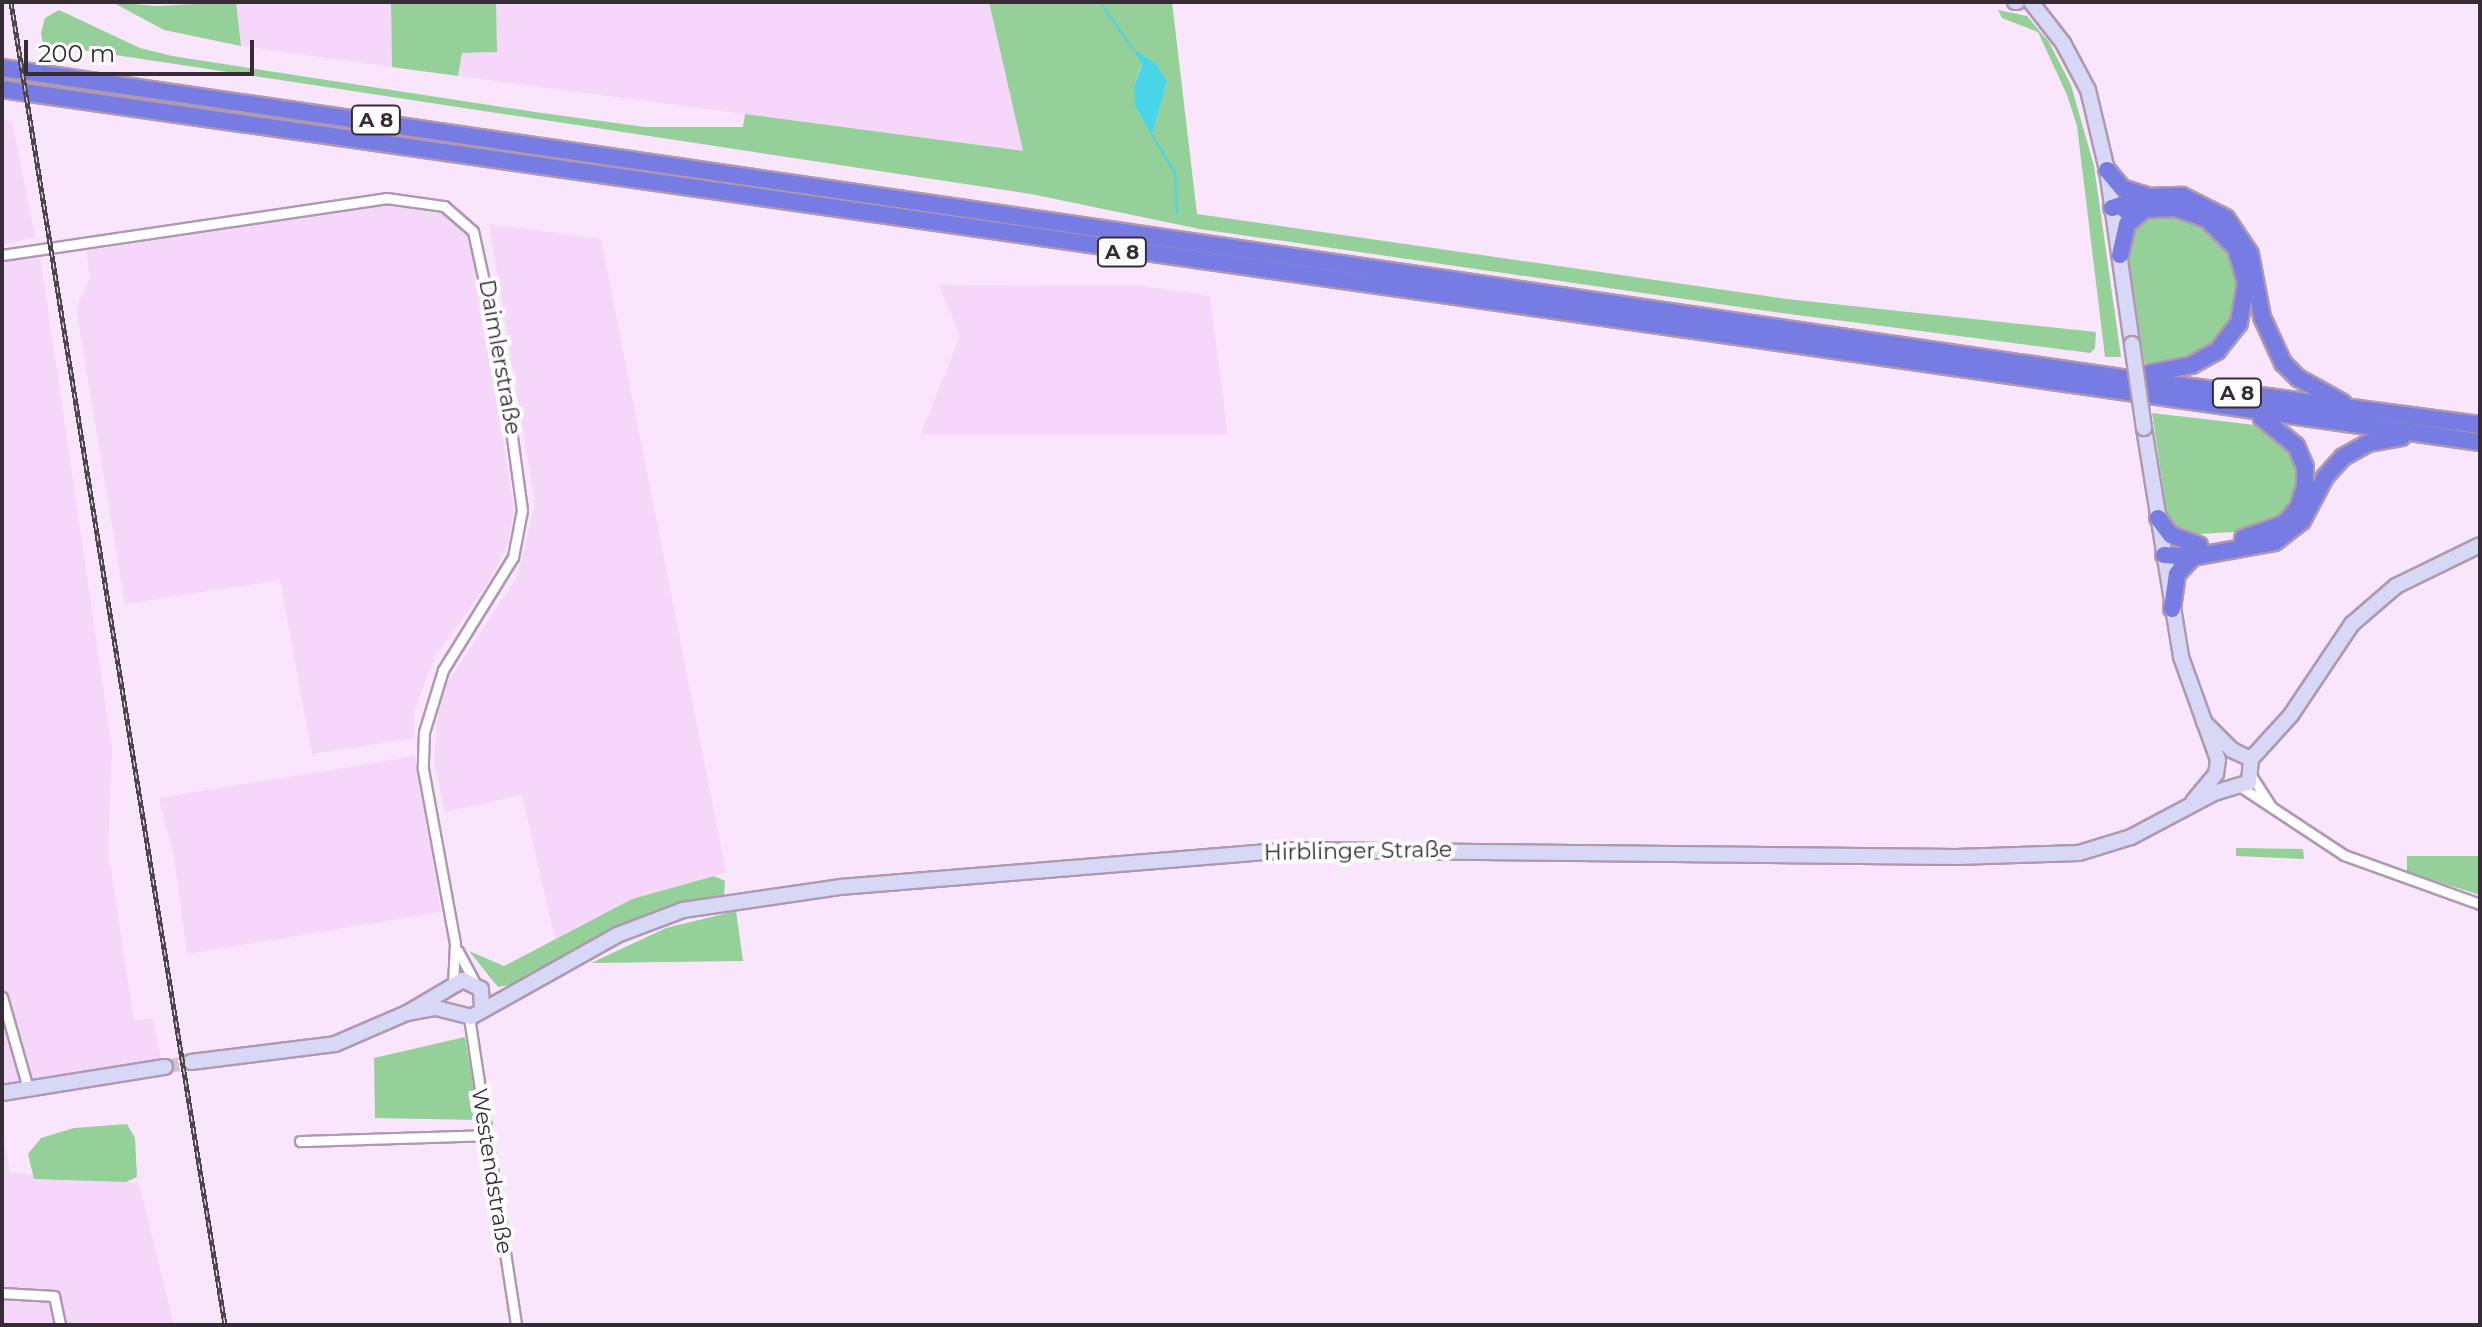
<!DOCTYPE html>
<html>
<head>
<meta charset="utf-8">
<style>
  body { margin:0 }
  #map { position:relative; width:2482px; height:1327px; overflow:hidden; background:#fae6fc; font-family:Montserrat,sans-serif }
  div>[style] { position:absolute }
  [style*='--x'] { left:calc(var(--x)*1px); top:calc(var(--y)*1px); width:calc(var(--w)*1px); rotate:calc(var(--a)*1deg) }
  .built>* { inset:0; background:#f5d8f9 }
  .green>* { inset:0; background:#94d098 }
  .water>* { inset:0; background:#49d5e8 }
  .stream>* { height:2px; margin:-1px; padding:0 1px; transform-origin:1px; border-radius:1px; background:#49d5e8 }
  .secondary-tunnel>* { height:14px; margin-top:-7px; transform-origin:0; background:repeating-linear-gradient(90deg,#d3c1d4 0 14px,transparent 0 21px) }
  .roads { filter:drop-shadow(2px 0 #af99b2) drop-shadow(-2px 0 #af99b2) drop-shadow(0 2px #af99b2) drop-shadow(0 -2px #af99b2) }
  .minor>* { height:9px; margin:-4.5px; padding:0 4.5px; transform-origin:4.5px; border-radius:4.5px; background:#fff }
  .secondary>* { height:14px; margin:-7px; padding:0 7px; transform-origin:7px; border-radius:7px; background:#d6d8f6 }
  .motorway>* { height:16px; margin:-8px; padding:0 8px; transform-origin:8px; border-radius:8px; background:#767ce1 }
  .rail>* { height:5px; margin-top:-2.5px; transform-origin:0; background:repeating-linear-gradient(90deg,#fff 0 6px,#4e434f 0 12px); box-sizing:border-box; border-block:2px solid #4e434f }
  .bridges { filter:drop-shadow(2px 0 #af99b2) drop-shadow(-2px 0 #af99b2) drop-shadow(0 2px #af99b2) drop-shadow(0 -2px #af99b2) }
  .secondary-bridge>* { height:14px; margin:-7px; padding:0 7px; transform-origin:7px; border-radius:7px; background:#d6d8f6 }
  span { translate:-50% -50%; white-space:nowrap; text-align:center; line-height:1.15; -webkit-text-stroke:8px #fff; paint-order:stroke }
  .shield-label span { padding:2px 6px; background:#fff; border:2px solid; border-radius:6px; -webkit-text-stroke-width:0 }
  .shield-label { font-size:20px; color:#352c36; font-weight:700 }
  .street-label { font-size:22px; color:#352c36 }
  .frame { position:absolute; inset:0; border:4px solid #352c36; pointer-events:none }
  .scale { position:absolute; left:24px; top:40px; width:230px; height:36px; box-sizing:border-box; border:4px solid #352c36; border-top:0; padding-left:10px; font-size:24px; line-height:28px; white-space:nowrap; color:#352c36; -webkit-text-stroke:6px #fff; paint-order:stroke }
</style>
</head>
<body>
<div id="map">
  <div class="built">
    <i style="clip-path:polygon(236px 2px,391px 2px,392px 67px,241px 46px)"></i>
    <i style="clip-path:polygon(496px 2px,989px 2px,1023px 151px,458px 76px,461px 53px,497px 52px)"></i>
    <i style="clip-path:polygon(2px 120px,12px 121px,35px 237px,2px 245px)"></i>
    <i style="clip-path:polygon(384px 204px,439px 211px,466px 233px,474px 252px,514px 511px,508px 544px,488px 583px,435px 657px,414px 711px,414px 738px,312px 754px,280px 580px,125px 604px,76px 308px,90px 278px,86px 251px)"></i>
    <i style="clip-path:polygon(489px 224px,601px 239px,726px 872px,632px 899px,555px 939px,522px 795px,445px 812px,434px 763px,438px 714px,447px 683px,517px 577px,535px 504px)"></i>
    <i style="clip-path:polygon(40px 254px,112px 748px,108px 851px,134px 1020px,153px 1018px,161px 1060px,2px 1089px,2px 263px)"></i>
    <i style="clip-path:polygon(939px 285px,1142px 286px,1210px 296px,1228px 434px,921px 434px,960px 336px)"></i>
    <i style="clip-path:polygon(415px 756px,441px 912px,187px 954px,173px 852px,159px 798px)"></i>
    <i style="clip-path:polygon(2px 1123px,10px 1173px,139px 1183px,174px 1325px,2px 1325px)"></i>
  </div>
  <div class="green">
    <i style="clip-path:polygon(112px 2px,156px 6px,236px 2px,241px 46px,164px 30px)"></i>
    <i style="clip-path:polygon(391px 2px,496px 2px,497px 52px,462px 53px,458px 76px,392px 67px)"></i>
    <i style="clip-path:polygon(evenodd,989px 2px,1172px 2px,1197px 214px,1787px 299px,2096px 332px,2095px 348px,2090px 353px,1774px 312px,1200px 229px,1031px 194px,43px 44px,41px 33px,45px 18px,59px 10px,140px 48px,172px 56px,535px 112px,645px 127px,743px 127px,745px 114px,1023px 151px,989px 2px,1134px 49px,1167px 82px,1152px 134px,1134px 86px,1142px 64px,1134px 49px)"></i>
    <i style="clip-path:polygon(1998px 10px,2027px 16px,2049px 42px,2071px 85px,2094px 166px,2121px 357px,2105px 357px,2077px 126px,2067px 95px,2038px 32px,2002px 18px)"></i>
    <i style="clip-path:polygon(2178px 212px,2224px 237px,2241px 283px,2234px 318px,2207px 352px,2175px 364px,2144px 363px,2127px 255px,2137px 218px)"></i>
    <i style="clip-path:polygon(2152px 413px,2264px 426px,2287px 444px,2295px 461px,2297px 492px,2290px 505px,2280px 517px,2250px 531px,2182px 535px,2168px 521px)"></i>
    <i style="clip-path:polygon(2236px 848px,2303px 849px,2304px 859px,2236px 856px)"></i>
    <i style="clip-path:polygon(2407px 856px,2480px 856px,2480px 895px,2407px 872px)"></i>
    <i style="clip-path:polygon(714px 876px,725px 881px,724px 895px,625px 926px,514px 984px,498px 987px,469px 951px,504px 966px,632px 899px)"></i>
    <i style="clip-path:polygon(736px 911px,743px 961px,591px 963px,666px 928px)"></i>
    <i style="clip-path:polygon(465px 1037px,479px 1120px,375px 1118px,374px 1058px)"></i>
    <i style="clip-path:polygon(127px 1124px,135px 1138px,137px 1177px,126px 1182px,34px 1179px,28px 1154px,41px 1138px,74px 1128px)"></i>
  </div>
  <div class="water">
    <i style="clip-path:polygon(1132px 48px,1157px 65px,1167px 82px,1152px 135px,1135px 106px,1134px 86px,1142px 65px)"></i>
  </div>
  <div class="stream">
    <i style="--x:1100;--y:2;--w:56;--a:55.2"></i>
    <i style="--x:1152;--y:135;--w:44;--a:58.8"></i>
    <i style="--x:1175;--y:173;--w:41;--a:87.2"></i>
  </div>
  <div class="secondary-tunnel">
    <i style="--x:165;--y:1067;--w:26;--a:-11"></i>
  </div>
  <div class="roads">
    <div class="minor">
      <i style="--x:2;--y:255;--w:388;--a:-8.4"></i>
      <i style="--x:386;--y:198;--w:59;--a:7.9"></i>
      <i style="--x:444;--y:206;--w:38;--a:41"></i>
      <i style="--x:473;--y:231;--w:136;--a:77.7"></i>
      <i style="--x:502;--y:364;--w:147;--a:82.2"></i>
      <i style="--x:522;--y:510;--w:48;--a:100.8"></i>
      <i style="--x:513;--y:557;--w:133;--a:121.8"></i>
      <i style="--x:443;--y:670;--w:65;--a:107"></i>
      <i style="--x:424;--y:732;--w:37;--a:92"></i>
      <i style="--x:423;--y:769;--w:178;--a:79.6"></i>
      <i style="--x:455;--y:944;--w:41;--a:92.8"></i>
      <i style="--x:2252;--y:777;--w:35;--a:57"></i>
      <i style="--x:2241;--y:787;--w:123;--a:33.4"></i>
      <i style="--x:2344;--y:855;--w:145;--a:19.8"></i>
      <i style="--x:458;--y:951;--w:36;--a:62"></i>
      <i style="--x:2;--y:997;--w:95;--a:74.1"></i>
      <i style="--x:469;--y:1017;--w:312;--a:81.3"></i>
      <i style="--x:300;--y:1141;--w:187;--a:-1.8"></i>
      <i style="--x:2;--y:1293;--w:52;--a:3.3"></i>
      <i style="--x:54;--y:1296;--w:30;--a:78"></i>
    </div>
    <div class="secondary">
      <i style="--x:2015;--y:2;--w:2;--a:0"></i>
      <i style="--x:2031;--y:2;--w:52;--a:52"></i>
      <i style="--x:2063;--y:43;--w:53;--a:62"></i>
      <i style="--x:2088;--y:90;--w:82;--a:76.6"></i>
      <i style="--x:2107;--y:170;--w:176;--a:81.8"></i>
      <i style="--x:2144;--y:428;--w:232;--a:80.8"></i>
      <i style="--x:2181;--y:657;--w:109;--a:70.2"></i>
      <i style="--x:2218;--y:760;--w:14;--a:98"></i>
      <i style="--x:2216;--y:774;--w:35;--a:130"></i>
      <i style="--x:2251;--y:759;--w:59;--a:-47.7"></i>
      <i style="--x:2291;--y:715;--w:110;--a:-56.2"></i>
      <i style="--x:2352;--y:624;--w:58;--a:-40.8"></i>
      <i style="--x:2396;--y:586;--w:93;--a:-26"></i>
      <i style="--x:407;--y:1013;--w:29;--a:-10"></i>
      <i style="--x:436;--y:1008;--w:36;--a:14"></i>
      <i style="--x:471;--y:1017;--w:167;--a:-29.3"></i>
      <i style="--x:617;--y:935;--w:71;--a:-20.7"></i>
      <i style="--x:683;--y:910;--w:160;--a:-8.3"></i>
      <i style="--x:841;--y:887;--w:449;--a:-4.7"></i>
      <i style="--x:1288;--y:850;--w:668;--a:0.6"></i>
      <i style="--x:1956;--y:857;--w:123;--a:-1.9"></i>
      <i style="--x:2079;--y:853;--w:54;--a:-17.1"></i>
      <i style="--x:2131;--y:837;--w:94;--a:-27.9"></i>
      <i style="--x:2214;--y:793;--w:37;--a:-17"></i>
      <i style="--x:2249;--y:782;--w:23;--a:-85"></i>
      <i style="--x:2251;--y:759;--w:21;--a:-155"></i>
      <i style="--x:2232;--y:750;--w:40;--a:-135"></i>
      <i style="--x:191;--y:1062;--w:145;--a:-7.1"></i>
      <i style="--x:335;--y:1044;--w:78;--a:-23.3"></i>
      <i style="--x:407;--y:1013;--w:65;--a:-30.5"></i>
      <i style="--x:463;--y:980;--w:20;--a:27"></i>
      <i style="--x:481;--y:989;--w:18;--a:87"></i>
      <i style="--x:2;--y:1093;--w:165;--a:-9.1"></i>
    </div>
    <div class="motorway">
      <i style="--x:2;--y:68;--w:2144;--a:8.32"></i>
      <i style="--x:2123;--y:378;--w:360;--a:7.5"></i>
      <i style="--x:2;--y:89;--w:2503;--a:8.11"></i>
      <i style="--x:2107;--y:170;--w:23;--a:50"></i>
      <i style="--x:2122;--y:188;--w:25;--a:18"></i>
      <i style="--x:2112;--y:208;--w:38;--a:-17"></i>
      <i style="--x:2148;--y:197;--w:34;--a:-2"></i>
      <i style="--x:2182;--y:196;--w:49;--a:26.6"></i>
      <i style="--x:2226;--y:218;--w:43;--a:56.3"></i>
      <i style="--x:2250;--y:254;--w:64;--a:79.2"></i>
      <i style="--x:2262;--y:317;--w:51;--a:65.5"></i>
      <i style="--x:2283;--y:363;--w:21;--a:45"></i>
      <i style="--x:2298;--y:378;--w:51;--a:29.1"></i>
      <i style="--x:2125;--y:210;--w:50;--a:-2.3"></i>
      <i style="--x:2175;--y:208;--w:34;--a:19"></i>
      <i style="--x:2207;--y:219;--w:41;--a:45"></i>
      <i style="--x:2236;--y:248;--w:35;--a:74"></i>
      <i style="--x:2246;--y:282;--w:42;--a:99.7"></i>
      <i style="--x:2239;--y:323;--w:36;--a:128"></i>
      <i style="--x:2217;--y:351;--w:29;--a:151"></i>
      <i style="--x:2192;--y:365;--w:53;--a:169.1"></i>
      <i style="--x:2120;--y:255;--w:32;--a:-77"></i>
      <i style="--x:2127;--y:224;--w:22;--a:-39"></i>
      <i style="--x:2158;--y:518;--w:21;--a:53"></i>
      <i style="--x:2171;--y:535;--w:30;--a:20"></i>
      <i style="--x:2243;--y:538;--w:43;--a:-18.9"></i>
      <i style="--x:2284;--y:524;--w:21;--a:-49"></i>
      <i style="--x:2298;--y:508;--w:22;--a:-72"></i>
      <i style="--x:2305;--y:487;--w:20;--a:-90"></i>
      <i style="--x:2305;--y:467;--w:23;--a:-113"></i>
      <i style="--x:2296;--y:446;--w:45;--a:-140.4"></i>
      <i style="--x:2164;--y:555;--w:29;--a:4"></i>
      <i style="--x:2193;--y:557;--w:83;--a:-10.4"></i>
      <i style="--x:2275;--y:542;--w:34;--a:-38"></i>
      <i style="--x:2302;--y:521;--w:50;--a:-62.4"></i>
      <i style="--x:2325;--y:477;--w:27;--a:-48"></i>
      <i style="--x:2343;--y:457;--w:29;--a:-29"></i>
      <i style="--x:2368;--y:443;--w:34;--a:-10"></i>
      <i style="--x:2172;--y:609;--w:35;--a:-82"></i>
      <i style="--x:2177;--y:574;--w:23;--a:-47"></i>
    </div>
  </div>
  <div class="rail">
    <i style="--x:11;--y:2;--w:1340;--a:80.81"></i>
  </div>
  <div class="bridges">
    <div class="secondary-bridge">
      <i style="--x:2132;--y:344;--w:85;--a:81.9"></i>
    </div>
  </div>
  <div class="shield-label">
    <span style="left:376px;top:120px">A 8</span>
    <span style="left:1122px;top:252px">A 8</span>
    <span style="left:2237px;top:393px">A 8</span>
  </div>
  <div class="street-label">
    <span style="left:500px;top:357px;rotate:80deg">Daimlerstraße</span>
    <span style="left:1358px;top:851px;rotate:-1deg">Hirblinger Straße</span>
    <span style="left:492px;top:1171px;rotate:81deg">Westendstraße</span>
  </div>
  <div class="frame"></div>
  <div class="scale">200 m</div>
</div>
</body>
</html>
